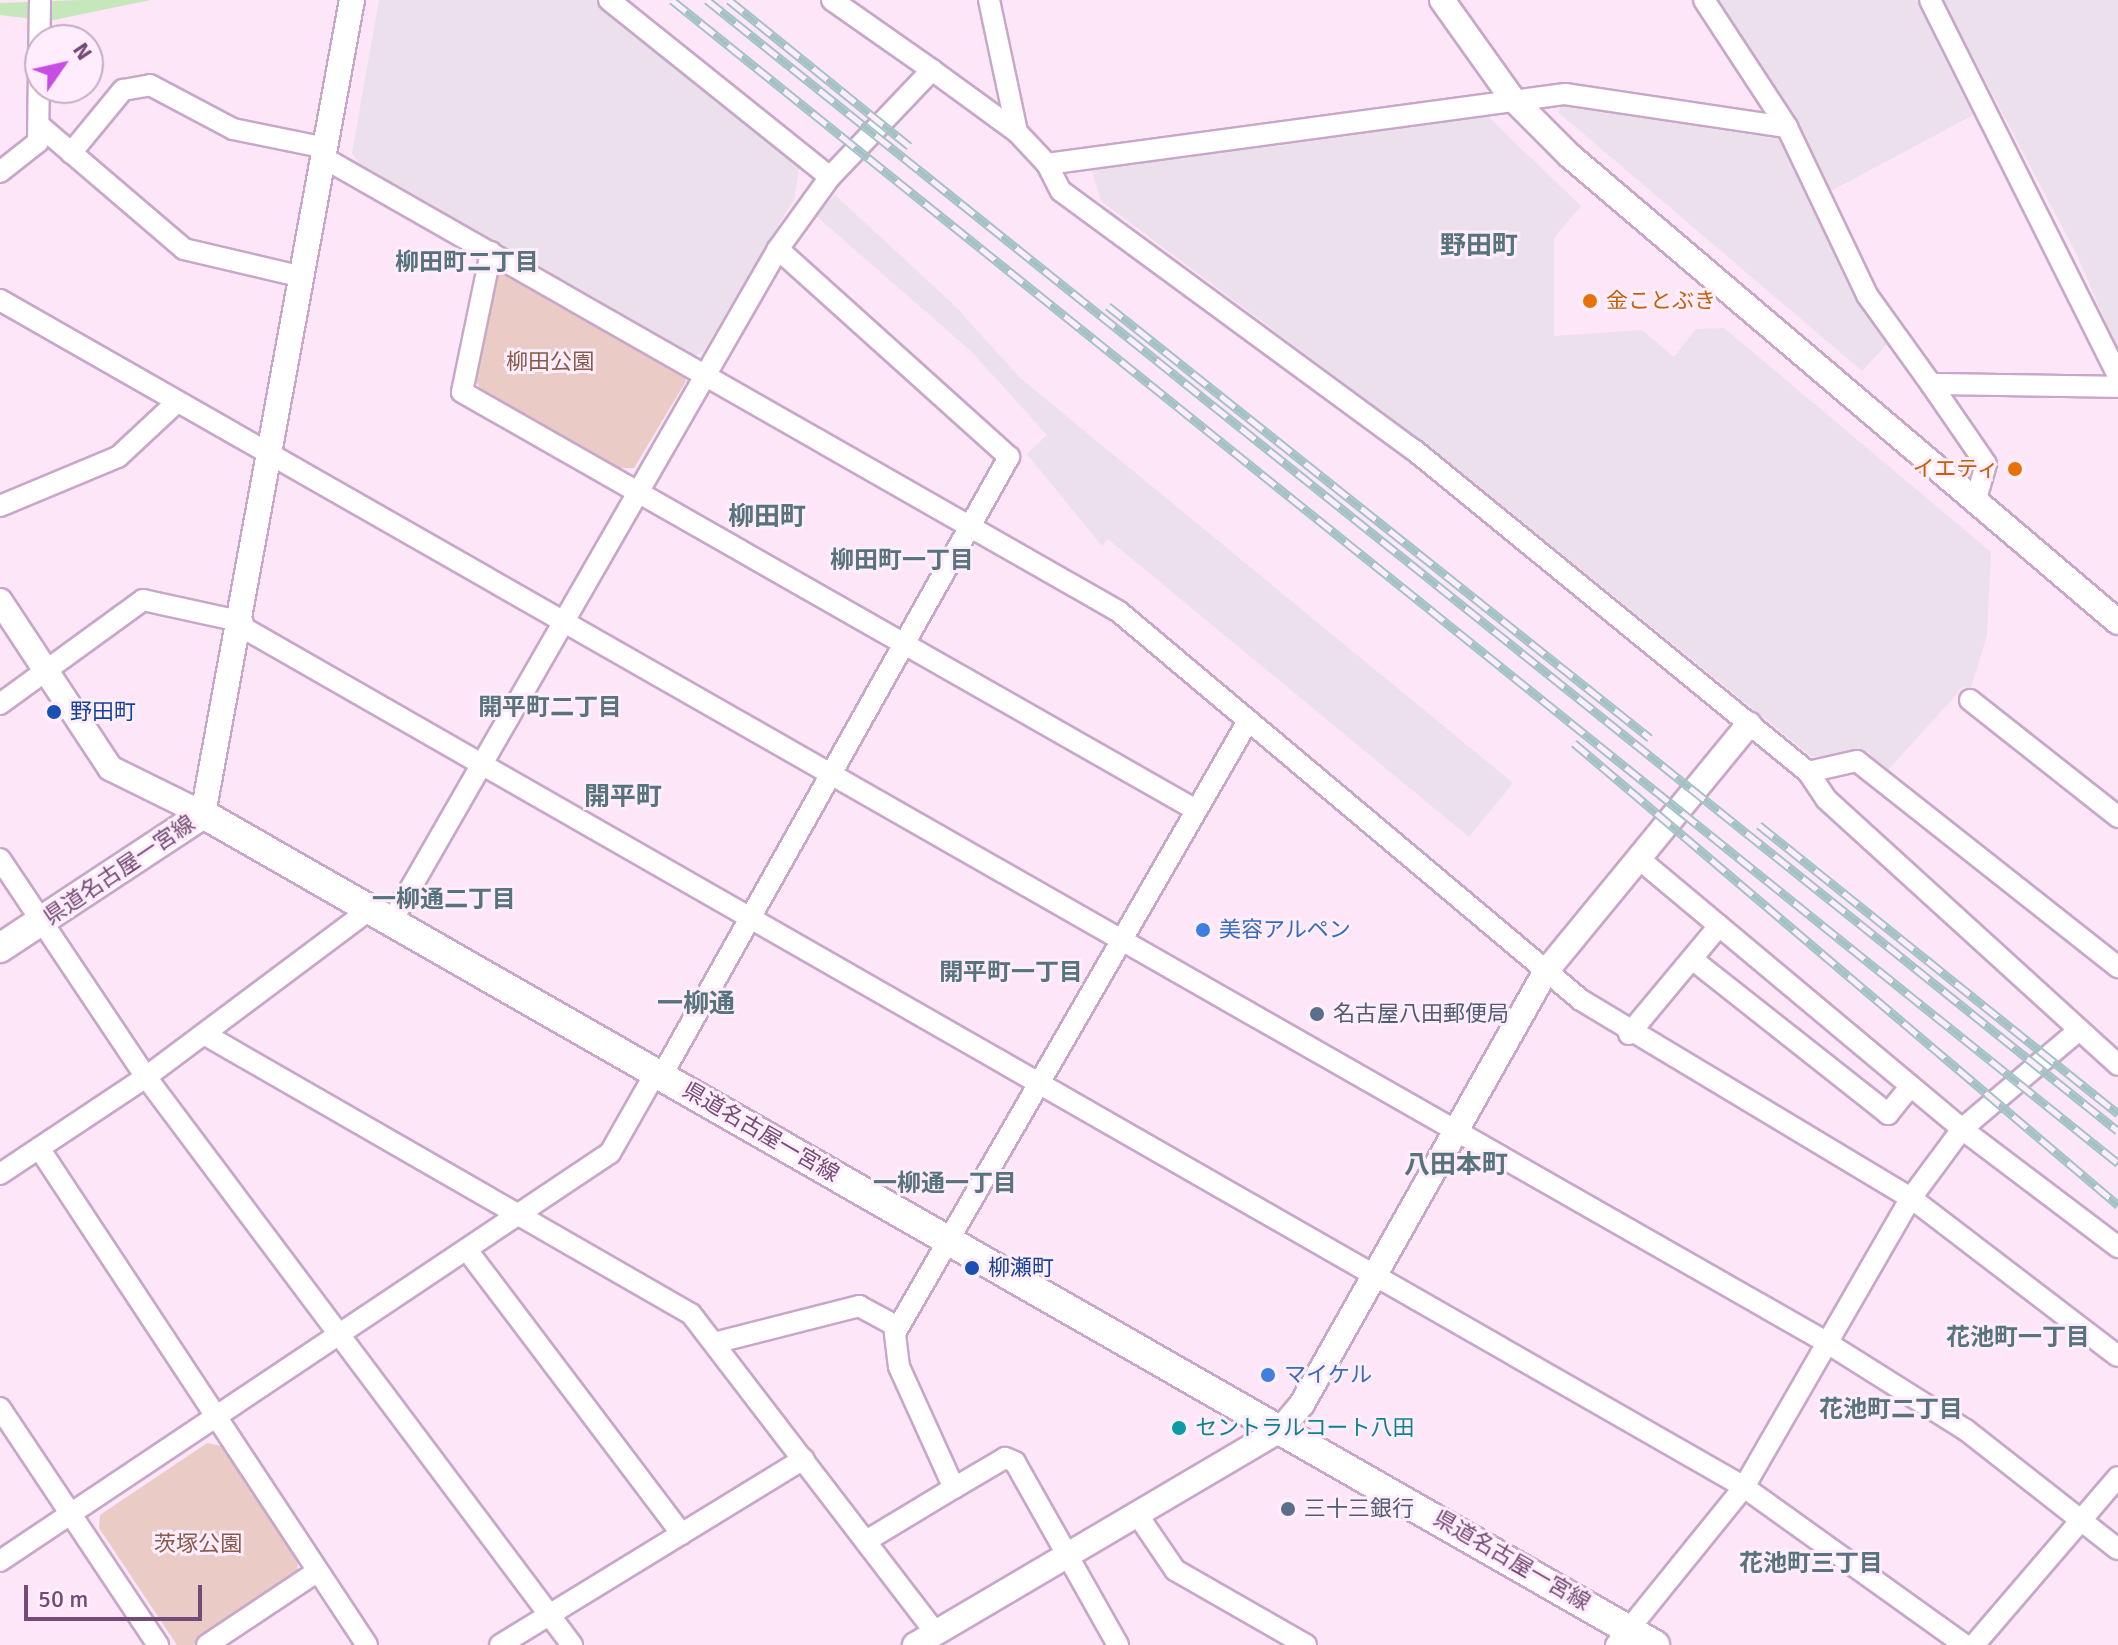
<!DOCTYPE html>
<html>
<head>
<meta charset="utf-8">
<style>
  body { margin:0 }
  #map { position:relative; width:2118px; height:1645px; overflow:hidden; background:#fce6f8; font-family:Signika,"Noto Sans JP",sans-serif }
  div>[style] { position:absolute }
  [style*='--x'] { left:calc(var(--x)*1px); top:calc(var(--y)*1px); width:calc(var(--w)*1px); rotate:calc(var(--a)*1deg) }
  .industrial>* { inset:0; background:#ece0ec }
  .green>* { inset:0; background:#eacbc5 }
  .water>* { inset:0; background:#c6e6bb }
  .roads { filter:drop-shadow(2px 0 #c8a7c8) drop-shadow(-2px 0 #c8a7c8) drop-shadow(0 2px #c8a7c8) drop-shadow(0 -2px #c8a7c8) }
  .minor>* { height:20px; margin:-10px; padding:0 10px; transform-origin:10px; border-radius:10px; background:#fff }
  .tertiary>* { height:24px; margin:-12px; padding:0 12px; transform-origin:12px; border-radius:12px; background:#fff }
  .secondary>* { height:28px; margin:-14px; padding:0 14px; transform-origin:14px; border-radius:14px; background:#fff }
  .rail>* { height:9px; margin-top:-4.5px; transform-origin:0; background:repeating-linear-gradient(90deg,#ffedfb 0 18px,#a4c2c6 0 36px); box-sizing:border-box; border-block:2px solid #a4c2c6 }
  .dots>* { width:22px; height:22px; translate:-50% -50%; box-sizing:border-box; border:4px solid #ffedfb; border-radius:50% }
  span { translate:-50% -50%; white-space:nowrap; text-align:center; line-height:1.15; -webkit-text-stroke:6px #ffedfb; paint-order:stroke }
  .food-label { font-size:22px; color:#c56008 }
  .left { translate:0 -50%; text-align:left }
  .right { translate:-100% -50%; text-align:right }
  .park-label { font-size:22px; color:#875b49 }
  .transit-label { font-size:22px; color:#164399 }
  .street-label { font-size:22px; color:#734b76 }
  .shop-label { font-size:22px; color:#366cbe }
  .service-label { font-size:22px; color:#4e5e75 }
  .culture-label { font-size:22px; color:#0d838f }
  .neighbourhood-label { font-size:24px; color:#56737e; font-weight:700 }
  .quarter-label { font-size:26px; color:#56737e; font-weight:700 }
  .north { position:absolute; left:24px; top:24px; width:80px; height:80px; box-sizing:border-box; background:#ffedfb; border:2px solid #c7acc6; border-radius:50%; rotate:56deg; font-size:22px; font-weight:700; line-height:32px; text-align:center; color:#734b76 }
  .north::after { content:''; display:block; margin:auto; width:28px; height:36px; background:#c74de4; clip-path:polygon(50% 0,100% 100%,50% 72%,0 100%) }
  .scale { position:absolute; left:24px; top:1585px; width:178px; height:36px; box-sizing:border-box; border:4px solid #734b76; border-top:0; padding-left:10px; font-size:24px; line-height:28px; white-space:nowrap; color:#734b76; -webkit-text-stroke:6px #ffedfb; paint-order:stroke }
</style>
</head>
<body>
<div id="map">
  <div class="industrial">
    <i style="clip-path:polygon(379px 0,596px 0,800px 165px,794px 199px,703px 352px,694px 356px,361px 166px,352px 153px)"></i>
    <i style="clip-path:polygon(1712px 0,1916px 0,1973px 115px,1831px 191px)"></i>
    <i style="clip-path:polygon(1943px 0,2118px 0,2118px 352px,2078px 257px)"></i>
    <i style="clip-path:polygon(1561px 102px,1783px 133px,1888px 343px,1862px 371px,1559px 113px)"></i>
    <i style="clip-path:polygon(1484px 113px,1581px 206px,1554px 238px,1554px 336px,1642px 330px,1674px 357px,1696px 329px,1724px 328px,1991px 552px,1987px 636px,1970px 690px,1964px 686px,1888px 770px,1866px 751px,1812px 757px,1440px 455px,1101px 201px,1091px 168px)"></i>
    <i style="clip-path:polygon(835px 195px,956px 307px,1020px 378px,1513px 783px,1469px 837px,1108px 539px,1102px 546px,1027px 454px,1047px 435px,971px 351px,815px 215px)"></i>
  </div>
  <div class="green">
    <i style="clip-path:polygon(510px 271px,683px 372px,686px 381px,634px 468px,620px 468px,482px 392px,475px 379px,494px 276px)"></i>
    <i style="clip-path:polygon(207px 1443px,221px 1446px,298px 1561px,297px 1575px,193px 1645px,177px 1645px,99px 1528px,100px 1515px)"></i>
  </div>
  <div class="water">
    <i style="clip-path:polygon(81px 0,150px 0,49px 21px,0 15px,0 3px)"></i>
  </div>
  <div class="roads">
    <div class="minor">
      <i style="--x:609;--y:0;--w:283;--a:38.7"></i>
      <i style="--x:832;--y:0;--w:122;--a:35"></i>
      <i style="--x:989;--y:0;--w:135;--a:78"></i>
      <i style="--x:1704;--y:0;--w:152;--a:56.8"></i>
      <i style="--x:1930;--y:0;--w:420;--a:63.4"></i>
      <i style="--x:39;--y:125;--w:191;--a:40.5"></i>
      <i style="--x:184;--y:249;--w:122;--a:13.2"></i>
      <i style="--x:71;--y:153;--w:82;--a:-50.5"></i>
      <i style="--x:123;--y:90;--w:27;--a:-10"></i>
      <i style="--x:150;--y:85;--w:94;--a:27.9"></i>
      <i style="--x:233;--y:129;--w:95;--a:11.5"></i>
      <i style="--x:324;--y:158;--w:914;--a:29.71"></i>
      <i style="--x:1118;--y:611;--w:605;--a:40.04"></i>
      <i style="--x:1581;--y:1000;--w:385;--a:31"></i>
      <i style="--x:1911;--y:1198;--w:260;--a:37.4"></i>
      <i style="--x:1047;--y:164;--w:30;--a:63"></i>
      <i style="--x:1061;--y:191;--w:438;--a:36.3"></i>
      <i style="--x:1414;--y:450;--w:509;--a:39.26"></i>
      <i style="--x:1808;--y:772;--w:32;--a:56"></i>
      <i style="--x:1826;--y:799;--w:395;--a:42.3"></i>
      <i style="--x:0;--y:172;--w:48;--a:-38.3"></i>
      <i style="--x:38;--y:142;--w:142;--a:-89.2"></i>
      <i style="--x:491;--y:252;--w:143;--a:101.7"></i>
      <i style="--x:462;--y:392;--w:845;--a:29.66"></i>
      <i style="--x:0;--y:300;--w:2102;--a:29.71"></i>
      <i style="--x:1826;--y:1342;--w:165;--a:32.2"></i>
      <i style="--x:1966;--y:1430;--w:193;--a:38.1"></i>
      <i style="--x:1931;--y:384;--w:97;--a:55.5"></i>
      <i style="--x:1986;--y:464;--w:35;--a:106"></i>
      <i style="--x:0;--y:506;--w:128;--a:-22.6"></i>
      <i style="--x:118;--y:457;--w:81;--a:-43"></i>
      <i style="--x:242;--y:627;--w:1731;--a:29.79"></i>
      <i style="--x:1744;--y:1487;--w:272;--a:35.6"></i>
      <i style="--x:1970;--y:700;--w:189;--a:38.3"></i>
      <i style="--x:0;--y:704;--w:177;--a:-36"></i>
      <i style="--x:143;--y:600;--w:102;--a:12.4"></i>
      <i style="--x:1808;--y:772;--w:50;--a:-12.7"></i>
      <i style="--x:1857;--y:761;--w:333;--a:38.3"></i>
      <i style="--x:1638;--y:858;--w:422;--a:39.9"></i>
      <i style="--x:1962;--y:1129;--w:196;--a:37.1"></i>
      <i style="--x:0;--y:859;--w:262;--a:56.2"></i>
      <i style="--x:146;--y:1077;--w:710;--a:53.13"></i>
      <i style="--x:390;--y:924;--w:779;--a:-60.11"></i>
      <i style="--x:778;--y:249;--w:89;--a:-54.2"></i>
      <i style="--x:830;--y:177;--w:148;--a:-46.4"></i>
      <i style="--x:932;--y:70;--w:105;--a:36.1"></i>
      <i style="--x:1017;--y:132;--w:44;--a:46.8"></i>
      <i style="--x:1047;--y:164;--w:523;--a:-7.7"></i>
      <i style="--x:1565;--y:94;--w:224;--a:8.5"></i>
      <i style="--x:1787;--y:127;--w:186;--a:64.5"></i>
      <i style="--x:1867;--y:295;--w:110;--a:54.3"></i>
      <i style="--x:1931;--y:384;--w:187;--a:0.9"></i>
      <i style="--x:1692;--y:959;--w:250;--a:38.3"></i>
      <i style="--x:1888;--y:1114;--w:36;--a:-51"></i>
      <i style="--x:204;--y:1034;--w:562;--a:29.9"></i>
      <i style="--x:691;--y:1314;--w:402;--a:52.5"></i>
      <i style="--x:1629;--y:1034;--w:141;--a:-50.2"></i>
      <i style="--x:662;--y:1075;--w:709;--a:-60.69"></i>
      <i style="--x:1009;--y:457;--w:311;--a:-138"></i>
      <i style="--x:39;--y:1148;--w:595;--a:56.58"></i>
      <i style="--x:0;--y:1174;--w:175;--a:-33.6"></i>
      <i style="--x:146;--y:1077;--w:277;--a:-36.8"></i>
      <i style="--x:467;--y:1250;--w:356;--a:52.9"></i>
      <i style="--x:714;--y:1343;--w:150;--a:-14.3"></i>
      <i style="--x:859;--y:1306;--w:44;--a:28.3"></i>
      <i style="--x:0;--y:1408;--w:285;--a:56.3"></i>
      <i style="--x:1137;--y:1514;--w:68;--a:55.8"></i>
      <i style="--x:1175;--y:1570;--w:151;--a:29.8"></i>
      <i style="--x:866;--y:1541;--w:103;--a:-31.1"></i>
      <i style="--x:0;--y:1561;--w:734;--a:-33.78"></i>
      <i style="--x:610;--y:1153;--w:93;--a:-60.4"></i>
      <i style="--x:207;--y:1645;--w:133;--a:-33.7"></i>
      <i style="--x:500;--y:1645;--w:356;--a:-31.5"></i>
      <i style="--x:1118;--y:1645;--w:210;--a:-119.4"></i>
      <i style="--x:1015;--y:1462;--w:11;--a:-158"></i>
      <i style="--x:1005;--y:1458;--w:59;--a:149.5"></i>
      <i style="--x:954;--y:1488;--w:133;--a:-114.4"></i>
      <i style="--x:899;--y:1367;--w:34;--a:-97"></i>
      <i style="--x:895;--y:1333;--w:707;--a:-60.02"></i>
      <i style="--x:1616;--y:1645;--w:203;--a:-51"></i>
      <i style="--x:1744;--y:1487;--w:334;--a:-60"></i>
      <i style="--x:1911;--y:1198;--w:86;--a:-53.5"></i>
      <i style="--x:1962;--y:1129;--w:152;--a:-40.2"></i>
      <i style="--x:1974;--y:1645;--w:221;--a:-49.4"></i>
    </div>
    <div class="tertiary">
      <i style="--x:1442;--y:0;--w:120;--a:54.5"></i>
      <i style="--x:1512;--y:98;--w:82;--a:45"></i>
      <i style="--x:1570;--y:156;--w:719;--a:40.38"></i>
      <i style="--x:0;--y:601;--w:200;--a:56.6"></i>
      <i style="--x:110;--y:768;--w:104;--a:26.3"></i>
      <i style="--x:203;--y:814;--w:828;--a:-79.63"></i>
      <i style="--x:915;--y:1645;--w:425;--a:-30.5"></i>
      <i style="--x:1281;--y:1429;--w:33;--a:-50"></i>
      <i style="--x:1302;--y:1404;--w:498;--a:-60.6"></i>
      <i style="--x:1547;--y:970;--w:318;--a:-50.6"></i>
    </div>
    <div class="secondary">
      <i style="--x:0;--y:948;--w:243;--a:-33.4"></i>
      <i style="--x:203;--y:814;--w:1673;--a:29.78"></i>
    </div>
  </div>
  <div class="rail">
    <i style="--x:672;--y:0;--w:1856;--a:38.81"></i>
    <i style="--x:707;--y:0;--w:1808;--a:38.71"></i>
    <i style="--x:729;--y:0;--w:232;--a:39"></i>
    <i style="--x:1108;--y:306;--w:693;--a:38.56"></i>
    <i style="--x:1574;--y:743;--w:714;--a:40.34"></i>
    <i style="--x:1759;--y:825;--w:461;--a:38.8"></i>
  </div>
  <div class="dots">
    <i style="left:1590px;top:301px;background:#e8710a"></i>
    <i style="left:2015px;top:469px;background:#e8710a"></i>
    <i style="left:54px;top:712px;background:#1a4fb4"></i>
    <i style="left:1203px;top:930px;background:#3f7fe0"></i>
    <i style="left:1317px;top:1014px;background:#5c6f8a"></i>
    <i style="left:972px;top:1268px;background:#1a4fb4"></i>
    <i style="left:1268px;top:1375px;background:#3f7fe0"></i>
    <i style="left:1179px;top:1428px;background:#0f9aa8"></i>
    <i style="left:1288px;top:1509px;background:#5c6f8a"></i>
  </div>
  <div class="food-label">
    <span class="left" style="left:1606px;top:301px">金ことぶき</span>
    <span class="right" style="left:1999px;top:469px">イエティ</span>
  </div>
  <div class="park-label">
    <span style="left:550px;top:362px">柳田公園</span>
    <span style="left:198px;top:1544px">茨塚公園</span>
  </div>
  <div class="transit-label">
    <span class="left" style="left:70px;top:712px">野田町</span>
    <span class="left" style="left:988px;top:1268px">柳瀬町</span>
  </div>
  <div class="street-label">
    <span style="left:119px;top:870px;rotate:-34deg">県道名古屋一宮線</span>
    <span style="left:761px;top:1132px;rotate:30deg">県道名古屋一宮線</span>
    <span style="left:1512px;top:1560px;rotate:30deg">県道名古屋一宮線</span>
  </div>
  <div class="shop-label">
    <span class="left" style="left:1219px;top:930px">美容アルペン</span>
    <span class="left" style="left:1284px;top:1375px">マイケル</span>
  </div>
  <div class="service-label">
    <span class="left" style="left:1333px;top:1014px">名古屋八田郵便局</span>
    <span class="left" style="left:1304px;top:1509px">三十三銀行</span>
  </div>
  <div class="culture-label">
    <span class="left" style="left:1195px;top:1428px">セントラルコート八田</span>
  </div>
  <div class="neighbourhood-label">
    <span style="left:467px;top:263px">柳田町二丁目</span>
    <span style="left:902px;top:561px">柳田町一丁目</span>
    <span style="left:550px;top:708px">開平町二丁目</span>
    <span style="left:444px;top:900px">一柳通二丁目</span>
    <span style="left:1011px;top:973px">開平町一丁目</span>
    <span style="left:945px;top:1184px">一柳通一丁目</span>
    <span style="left:2018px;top:1338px">花池町一丁目</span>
    <span style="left:1891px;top:1410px">花池町二丁目</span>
    <span style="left:1811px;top:1564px">花池町三丁目</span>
  </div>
  <div class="quarter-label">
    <span style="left:1479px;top:247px">野田町</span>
    <span style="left:767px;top:518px">柳田町</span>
    <span style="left:623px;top:798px">開平町</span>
    <span style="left:696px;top:1005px">一柳通</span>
    <span style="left:1456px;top:1166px">八田本町</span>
  </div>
  <div class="north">N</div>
  <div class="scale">50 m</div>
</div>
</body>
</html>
